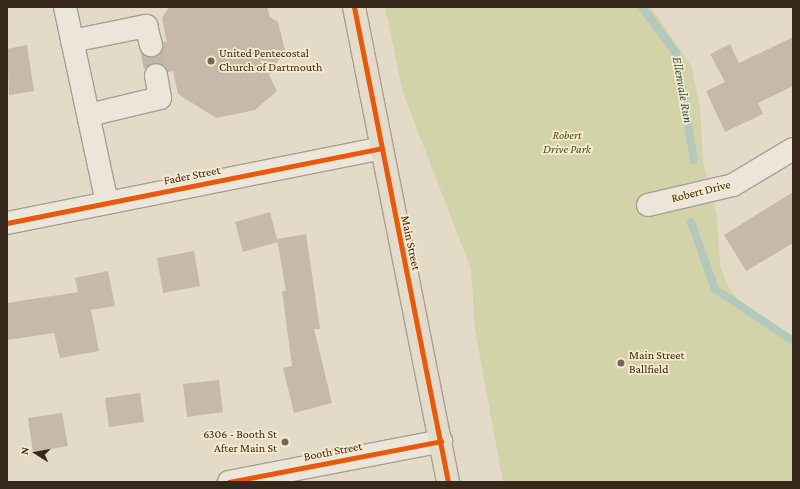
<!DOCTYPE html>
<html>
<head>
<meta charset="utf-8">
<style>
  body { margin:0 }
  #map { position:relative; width:800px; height:489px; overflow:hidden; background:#e3dbc8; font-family:"Crimson Pro",serif }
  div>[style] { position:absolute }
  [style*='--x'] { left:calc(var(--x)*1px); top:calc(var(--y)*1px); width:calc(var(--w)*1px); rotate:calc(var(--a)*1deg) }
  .green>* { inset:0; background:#d3d3a9 }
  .stream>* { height:8px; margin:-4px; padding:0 4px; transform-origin:4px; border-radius:4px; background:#b4c8bc }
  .building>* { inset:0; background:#c7b9a9 }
  .minor-tunnel>* { height:22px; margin-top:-11px; transform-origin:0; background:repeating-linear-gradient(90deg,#c0b7a5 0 22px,transparent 0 33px) }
  .roads { filter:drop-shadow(1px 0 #a89f92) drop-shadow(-1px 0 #a89f92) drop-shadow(0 1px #a89f92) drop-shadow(0 -1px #a89f92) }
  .minor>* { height:22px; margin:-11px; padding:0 11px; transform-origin:11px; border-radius:11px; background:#ebe5da }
  .major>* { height:22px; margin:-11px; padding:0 11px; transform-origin:11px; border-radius:11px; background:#e3dccb }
  .cycleway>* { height:5px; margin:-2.5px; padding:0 2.5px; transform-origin:2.5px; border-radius:2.5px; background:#e8590c }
  .dots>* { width:11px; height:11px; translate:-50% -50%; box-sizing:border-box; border:2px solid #f7eacb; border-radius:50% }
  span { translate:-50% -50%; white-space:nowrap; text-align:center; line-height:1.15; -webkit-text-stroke:3.5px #f7eacb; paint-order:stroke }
  .poi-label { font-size:12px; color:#36281a }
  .left { translate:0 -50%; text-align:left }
  .right { translate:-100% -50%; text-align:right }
  .park-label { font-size:12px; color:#465320; font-style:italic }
  .street-label { font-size:12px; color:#36281a }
  .water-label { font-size:13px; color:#295653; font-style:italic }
  .frame { position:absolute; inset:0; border:8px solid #36281a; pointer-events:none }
  .north { position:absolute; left:16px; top:433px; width:40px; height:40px; -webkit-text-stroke:3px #f7eacb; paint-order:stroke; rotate:281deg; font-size:11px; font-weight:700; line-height:16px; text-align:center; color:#36281a }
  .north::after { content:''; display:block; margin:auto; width:14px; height:18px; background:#36281a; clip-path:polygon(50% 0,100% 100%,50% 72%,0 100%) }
</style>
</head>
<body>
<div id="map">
  <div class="green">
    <i style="clip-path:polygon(385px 7px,651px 7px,692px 67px,700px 108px,703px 162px,717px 216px,720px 264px,726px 283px,739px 301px,793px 339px,793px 482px,503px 482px,475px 330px,471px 269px,403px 93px)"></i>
  </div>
  <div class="stream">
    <i style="--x:642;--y:7;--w:57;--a:53.5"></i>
    <i style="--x:676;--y:53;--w:109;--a:80.5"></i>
    <i style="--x:691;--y:222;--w:71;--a:70.3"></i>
    <i style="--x:715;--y:289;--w:94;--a:33.7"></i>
  </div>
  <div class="building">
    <i style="clip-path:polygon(169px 7px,267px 7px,270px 17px,278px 22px,285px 50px,269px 75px,277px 91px,255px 110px,216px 118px,178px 94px,173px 71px,168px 72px,160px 63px,153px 63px,146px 68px,143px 55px,155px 57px,160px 54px,163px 42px,167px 42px,162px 18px)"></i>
    <i style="clip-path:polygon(793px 37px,793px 86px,758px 103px,763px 114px,725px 132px,706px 91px,725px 82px,710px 54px,730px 44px,739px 63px)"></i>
    <i style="clip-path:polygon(27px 45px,34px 91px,9px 95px,7px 49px)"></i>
    <i style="clip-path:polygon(793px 192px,793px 243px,746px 271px,724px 235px)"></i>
    <i style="clip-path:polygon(270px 212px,278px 242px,243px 252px,235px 222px)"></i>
    <i style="clip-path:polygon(306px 234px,320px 329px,314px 329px,332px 403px,294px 413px,283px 368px,292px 366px,282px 291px,286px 291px,277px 239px)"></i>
    <i style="clip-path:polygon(194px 251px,200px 286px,163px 293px,157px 258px)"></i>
    <i style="clip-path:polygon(108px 271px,115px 306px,91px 310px,99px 351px,60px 358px,54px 333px,7px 340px,7px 303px,78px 292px,75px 278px)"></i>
    <i style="clip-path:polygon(219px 380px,223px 412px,187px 417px,183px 384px)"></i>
    <i style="clip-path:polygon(140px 393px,144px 422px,109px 427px,105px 398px)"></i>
    <i style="clip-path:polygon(62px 413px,68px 446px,33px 452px,28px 418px)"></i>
  </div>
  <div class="minor-tunnel">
    <i style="--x:151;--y:45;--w:30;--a:81"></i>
  </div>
  <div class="roads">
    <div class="minor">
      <i style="--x:65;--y:7;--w:200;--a:77.9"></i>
      <i style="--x:72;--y:41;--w:76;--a:-11.5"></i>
      <i style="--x:146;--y:26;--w:20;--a:75"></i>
      <i style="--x:89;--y:115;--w:73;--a:-13.5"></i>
      <i style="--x:160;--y:98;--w:23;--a:-100"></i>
      <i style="--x:648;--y:205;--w:87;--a:-13.2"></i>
      <i style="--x:733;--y:185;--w:70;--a:-31"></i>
      <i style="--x:7;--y:223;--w:381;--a:-11.3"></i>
      <i style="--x:229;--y:482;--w:216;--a:-10.9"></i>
    </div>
    <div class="major">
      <i style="--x:354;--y:7;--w:484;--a:78.8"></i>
    </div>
  </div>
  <div class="cycleway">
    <i style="--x:354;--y:7;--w:484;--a:78.8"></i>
    <i style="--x:7;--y:223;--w:381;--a:-11.3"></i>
    <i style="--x:229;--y:482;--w:216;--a:-10.9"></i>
  </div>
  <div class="dots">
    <i style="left:211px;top:61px;background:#736757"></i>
    <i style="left:621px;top:363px;background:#736757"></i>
    <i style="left:285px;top:442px;background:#736757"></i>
  </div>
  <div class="poi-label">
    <span class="left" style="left:219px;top:61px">United Pentecostal<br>Church of Dartmouth</span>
    <span class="left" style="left:629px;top:363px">Main Street<br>Ballfield</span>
    <span class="right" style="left:277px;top:442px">6306 - Booth St<br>After Main St</span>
  </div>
  <div class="park-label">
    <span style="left:567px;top:143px">Robert<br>Drive Park</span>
  </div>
  <div class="street-label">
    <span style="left:192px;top:176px;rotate:-11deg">Fader Street</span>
    <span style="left:701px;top:192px;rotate:-14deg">Robert Drive</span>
    <span style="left:410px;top:243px;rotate:78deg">Main Street</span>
    <span style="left:333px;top:452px;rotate:-11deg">Booth Street</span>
  </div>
  <div class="water-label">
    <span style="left:682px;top:90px;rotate:80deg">Ellenvale Run</span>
  </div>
  <div class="frame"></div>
  <div class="north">N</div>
</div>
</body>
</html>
